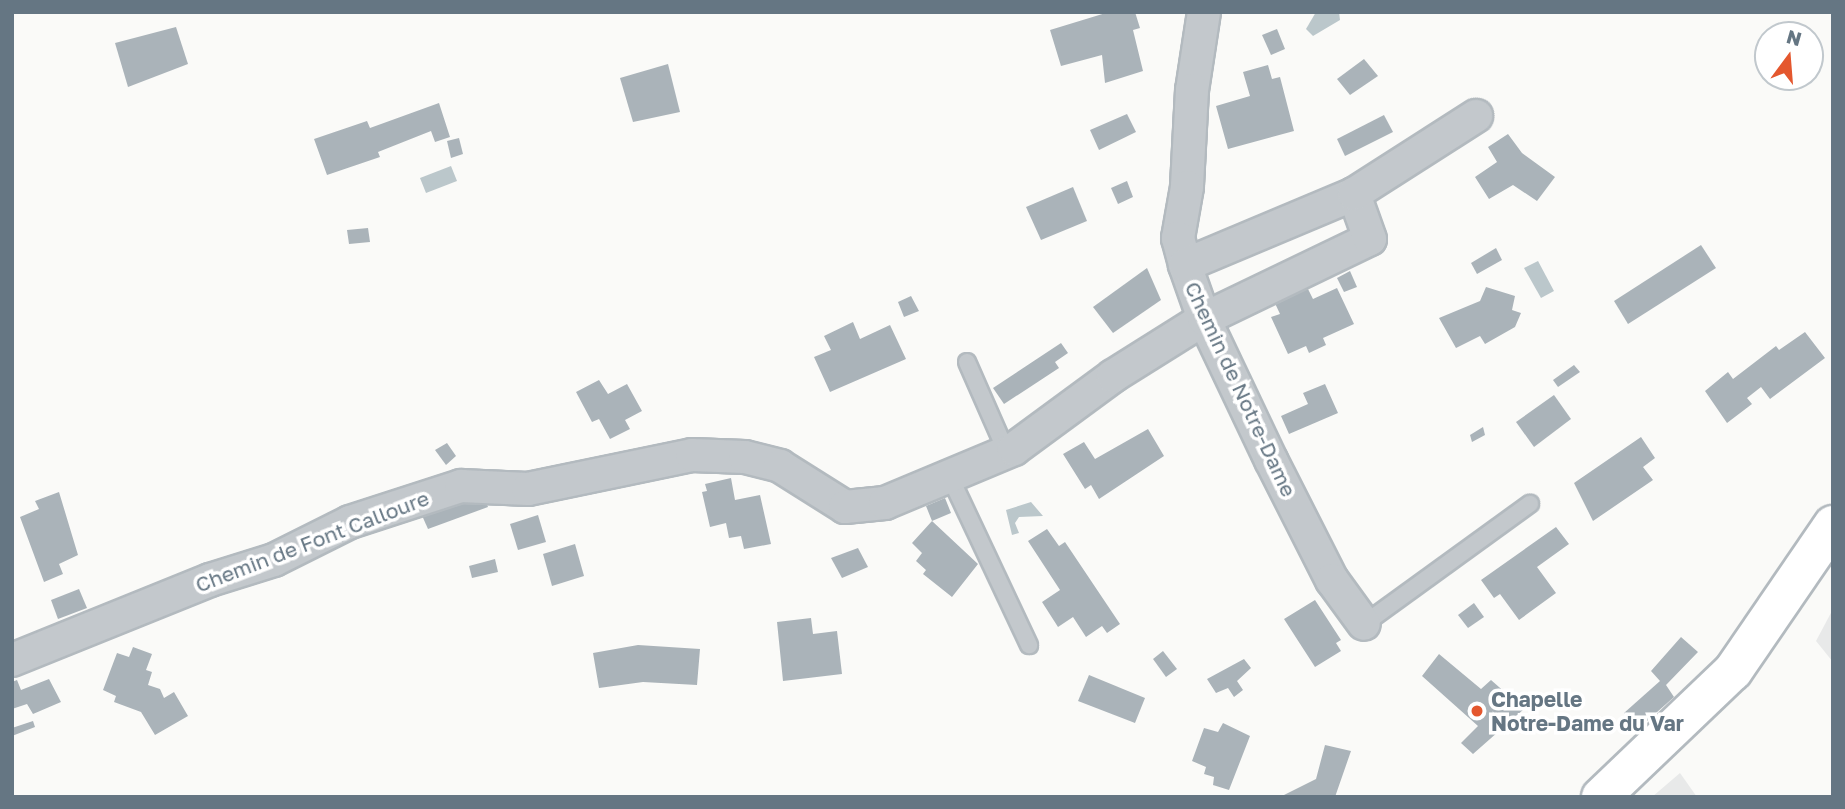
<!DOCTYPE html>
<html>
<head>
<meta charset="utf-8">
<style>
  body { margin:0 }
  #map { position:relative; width:1845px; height:809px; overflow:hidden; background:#fafaf8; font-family:"Golos Text",sans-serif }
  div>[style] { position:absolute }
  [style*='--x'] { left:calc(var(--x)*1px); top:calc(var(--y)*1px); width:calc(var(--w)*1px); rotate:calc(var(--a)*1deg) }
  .built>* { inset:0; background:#e8e9e9 }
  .water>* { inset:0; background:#bbc7cb }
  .building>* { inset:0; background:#aab3b9 }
  .roads { filter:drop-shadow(2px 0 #b3babf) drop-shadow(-2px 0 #b3babf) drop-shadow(0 2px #b3babf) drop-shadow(0 -2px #b3babf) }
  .lane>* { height:16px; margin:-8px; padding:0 8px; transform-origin:8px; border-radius:8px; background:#c3c8cc }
  .street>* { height:32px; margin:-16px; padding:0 16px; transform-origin:16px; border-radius:16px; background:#c3c8cc }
  .secondary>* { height:38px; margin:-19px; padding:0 19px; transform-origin:19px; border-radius:19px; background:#fff }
  .dots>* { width:19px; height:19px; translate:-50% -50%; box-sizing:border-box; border:4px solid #fff; border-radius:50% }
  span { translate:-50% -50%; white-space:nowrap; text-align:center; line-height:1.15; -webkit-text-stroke:7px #fff; paint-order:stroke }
  .street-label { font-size:21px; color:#657683 }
  .poi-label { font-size:21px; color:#657683; font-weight:700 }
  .left { translate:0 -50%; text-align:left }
  .frame { position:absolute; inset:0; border:14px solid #657683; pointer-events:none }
  .north { position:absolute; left:1754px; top:21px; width:70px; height:70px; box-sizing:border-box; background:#fff; border:2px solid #c1c8cd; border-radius:50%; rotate:16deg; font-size:19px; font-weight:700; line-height:28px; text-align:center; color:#657683 }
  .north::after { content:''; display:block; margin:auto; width:24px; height:32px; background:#e4572e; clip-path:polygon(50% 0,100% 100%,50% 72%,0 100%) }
</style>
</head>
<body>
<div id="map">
  <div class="built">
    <i style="clip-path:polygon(1833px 609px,1833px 662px,1816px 641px)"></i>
    <i style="clip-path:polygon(1680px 773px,1697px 797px,1652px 797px)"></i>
  </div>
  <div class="water">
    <i style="clip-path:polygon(1316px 12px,1339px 12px,1340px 20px,1313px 36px,1306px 29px)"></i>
    <i style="clip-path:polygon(451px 166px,457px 181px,426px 193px,420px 178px)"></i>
    <i style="clip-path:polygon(1538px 261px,1554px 291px,1541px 298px,1524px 268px)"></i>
    <i style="clip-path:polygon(1031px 502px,1043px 516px,1019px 517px,1015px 523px,1019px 533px,1012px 535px,1006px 510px)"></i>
  </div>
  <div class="building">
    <i style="clip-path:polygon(1109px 12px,1135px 12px,1140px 28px,1133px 30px,1143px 71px,1105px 83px,1102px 55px,1061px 66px,1050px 30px)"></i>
    <i style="clip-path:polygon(176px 27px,188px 64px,128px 87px,115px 43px)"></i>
    <i style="clip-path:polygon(1277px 29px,1285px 49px,1271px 55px,1262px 35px)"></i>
    <i style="clip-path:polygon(1364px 59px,1378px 76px,1350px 95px,1337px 79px)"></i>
    <i style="clip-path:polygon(668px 64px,680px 112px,633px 122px,620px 78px)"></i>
    <i style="clip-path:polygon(1268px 65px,1272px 79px,1280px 77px,1294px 131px,1228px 149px,1216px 106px,1250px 96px,1243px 72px)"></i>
    <i style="clip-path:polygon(439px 103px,450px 137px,435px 142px,431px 131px,378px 152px,380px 157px,327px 175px,314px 139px,367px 121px,370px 128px)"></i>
    <i style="clip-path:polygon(1127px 114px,1136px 132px,1099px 150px,1090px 130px)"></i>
    <i style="clip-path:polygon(1384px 115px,1393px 132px,1345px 156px,1337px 139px)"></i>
    <i style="clip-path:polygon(1508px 134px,1522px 153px,1555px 177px,1537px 201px,1513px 185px,1489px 199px,1475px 177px,1497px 162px,1488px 147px)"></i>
    <i style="clip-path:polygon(459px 138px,463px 154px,451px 158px,447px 141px)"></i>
    <i style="clip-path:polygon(1127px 181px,1133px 197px,1118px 204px,1111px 188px)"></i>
    <i style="clip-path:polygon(1073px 187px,1087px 221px,1041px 240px,1026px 207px)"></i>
    <i style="clip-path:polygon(368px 228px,370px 242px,349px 244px,347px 230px)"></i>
    <i style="clip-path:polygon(1701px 245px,1716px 268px,1628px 324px,1614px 301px)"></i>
    <i style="clip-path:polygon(1496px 248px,1502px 260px,1477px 274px,1471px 263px)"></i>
    <i style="clip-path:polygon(1147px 268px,1161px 300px,1113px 333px,1093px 307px)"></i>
    <i style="clip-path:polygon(1350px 271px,1357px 287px,1344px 292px,1337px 278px)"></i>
    <i style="clip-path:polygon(1306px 285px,1313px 299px,1337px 288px,1354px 324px,1323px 338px,1326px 345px,1309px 353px,1306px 346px,1288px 354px,1271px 317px,1280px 314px,1273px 299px)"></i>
    <i style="clip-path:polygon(1486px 287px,1515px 296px,1512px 310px,1521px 313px,1515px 327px,1485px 344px,1480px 336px,1456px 348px,1439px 318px,1480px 301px)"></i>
    <i style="clip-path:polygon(911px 296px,919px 311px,904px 317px,898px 302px)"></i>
    <i style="clip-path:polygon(853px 322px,860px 339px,890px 325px,906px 359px,830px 392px,814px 357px,831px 350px,824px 336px)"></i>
    <i style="clip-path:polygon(1805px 332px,1825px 358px,1770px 399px,1761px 387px,1747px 398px,1752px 404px,1727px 423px,1705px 391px,1728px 372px,1733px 379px,1776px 346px,1779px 350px)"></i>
    <i style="clip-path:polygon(1061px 343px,1068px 353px,1055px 362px,1059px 368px,1004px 404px,993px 388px)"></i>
    <i style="clip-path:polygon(1574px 365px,1580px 372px,1558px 387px,1553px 380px)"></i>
    <i style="clip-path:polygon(599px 380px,608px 394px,627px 384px,642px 411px,625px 420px,630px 429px,610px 439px,599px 419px,592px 422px,576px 392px)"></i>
    <i style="clip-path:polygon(1325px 384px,1338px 413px,1289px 434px,1281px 416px,1308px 404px,1303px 393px)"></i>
    <i style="clip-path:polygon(1554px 395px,1571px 419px,1534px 447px,1516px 422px)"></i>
    <i style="clip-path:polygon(1483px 427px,1485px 435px,1472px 442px,1470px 435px)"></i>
    <i style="clip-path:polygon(1148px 429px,1164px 456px,1099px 499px,1091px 485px,1085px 489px,1063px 454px,1084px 442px,1095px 459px)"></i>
    <i style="clip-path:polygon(1641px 437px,1655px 458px,1643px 467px,1653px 480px,1593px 521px,1574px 483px)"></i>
    <i style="clip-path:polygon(447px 443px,456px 456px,446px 465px,435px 450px)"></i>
    <i style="clip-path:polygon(731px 478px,735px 500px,760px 495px,771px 544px,744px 549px,741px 536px,729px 538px,726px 523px,710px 527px,702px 492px,707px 491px,705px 484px)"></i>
    <i style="clip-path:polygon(59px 492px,78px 555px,59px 564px,63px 574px,44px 582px,20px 517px,39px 509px,35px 501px)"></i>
    <i style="clip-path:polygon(484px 497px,488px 507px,428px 529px,420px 511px)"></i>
    <i style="clip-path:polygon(945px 498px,951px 513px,932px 521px,926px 506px)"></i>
    <i style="clip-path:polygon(538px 515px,546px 542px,518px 550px,510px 524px)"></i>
    <i style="clip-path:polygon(932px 521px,978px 564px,952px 597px,923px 574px,926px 570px,916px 561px,922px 553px,912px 543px)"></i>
    <i style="clip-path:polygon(1556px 527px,1569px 544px,1537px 567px,1556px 593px,1519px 620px,1500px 594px,1494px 598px,1481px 580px)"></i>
    <i style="clip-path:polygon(1047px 529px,1059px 546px,1065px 542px,1120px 624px,1107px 633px,1102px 626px,1086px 637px,1073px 617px,1058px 627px,1042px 602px,1060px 590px,1028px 541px)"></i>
    <i style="clip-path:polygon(575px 544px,584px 576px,552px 586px,543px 554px)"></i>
    <i style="clip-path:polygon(858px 548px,868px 567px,842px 578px,831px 558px)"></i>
    <i style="clip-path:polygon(495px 559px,498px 572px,472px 578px,469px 566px)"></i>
    <i style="clip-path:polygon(79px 589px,87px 608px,58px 619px,51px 600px)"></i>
    <i style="clip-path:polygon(1315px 600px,1341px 640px,1336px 643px,1341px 651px,1315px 667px,1284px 619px)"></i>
    <i style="clip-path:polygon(1474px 603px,1484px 617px,1468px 628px,1458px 615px)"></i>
    <i style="clip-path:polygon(811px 618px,813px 634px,837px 631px,842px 674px,783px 681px,777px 622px)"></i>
    <i style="clip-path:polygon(1681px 637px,1698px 652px,1666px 685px,1674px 697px,1638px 729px,1624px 713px,1660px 681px,1651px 671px)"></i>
    <i style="clip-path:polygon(638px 645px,700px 649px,697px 685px,643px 682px,599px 688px,593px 653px)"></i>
    <i style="clip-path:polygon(133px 647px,152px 654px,146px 670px,152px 672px,148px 685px,160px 689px,164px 698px,174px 692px,188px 716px,155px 735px,141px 712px,114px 702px,116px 696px,103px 690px,117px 653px,129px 657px)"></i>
    <i style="clip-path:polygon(1163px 651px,1177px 669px,1166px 677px,1153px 659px)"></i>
    <i style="clip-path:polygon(1439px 654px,1481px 689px,1491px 680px,1524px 709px,1473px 754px,1461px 743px,1478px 726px,1422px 676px)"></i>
    <i style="clip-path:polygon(1244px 659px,1251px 668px,1237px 681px,1243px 690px,1234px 697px,1228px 688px,1216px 693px,1207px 679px)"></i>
    <i style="clip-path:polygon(1089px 675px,1145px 698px,1135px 723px,1078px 701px)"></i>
    <i style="clip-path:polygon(49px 679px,61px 702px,33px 714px,27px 704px,12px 709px,12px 682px,17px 680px,21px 690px)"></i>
    <i style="clip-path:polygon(33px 721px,35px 727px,12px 736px,12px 728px)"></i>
    <i style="clip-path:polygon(1223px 723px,1250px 736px,1229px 790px,1213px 785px,1214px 777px,1204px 774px,1206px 767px,1192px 761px,1204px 728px,1218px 732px)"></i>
    <i style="clip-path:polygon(1325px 745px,1351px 751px,1335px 797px,1280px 797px,1316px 779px)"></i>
  </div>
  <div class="roads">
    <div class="lane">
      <i style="--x:967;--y:362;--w:99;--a:66.3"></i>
      <i style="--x:950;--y:477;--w:186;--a:64.8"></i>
      <i style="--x:1364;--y:624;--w:205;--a:-35.9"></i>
    </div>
    <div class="street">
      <i style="--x:1204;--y:12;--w:79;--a:98.7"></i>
      <i style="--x:1192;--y:90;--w:97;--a:93"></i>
      <i style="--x:1187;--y:187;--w:52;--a:100"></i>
      <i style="--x:1178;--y:238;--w:28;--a:75"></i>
      <i style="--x:1185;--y:265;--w:57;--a:70.6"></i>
      <i style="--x:1204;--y:319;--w:156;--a:64.6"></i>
      <i style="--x:1271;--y:460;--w:135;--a:63.1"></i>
      <i style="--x:1332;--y:580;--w:54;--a:54"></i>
      <i style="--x:1185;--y:265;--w:183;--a:-22.8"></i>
      <i style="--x:12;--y:660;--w:214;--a:-22"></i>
      <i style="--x:210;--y:580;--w:67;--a:-17.4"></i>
      <i style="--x:274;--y:560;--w:85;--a:-26.6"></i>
      <i style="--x:350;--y:522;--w:117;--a:-18"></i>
      <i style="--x:461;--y:486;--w:67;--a:2.6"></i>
      <i style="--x:528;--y:489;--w:167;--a:-11.7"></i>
      <i style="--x:692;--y:455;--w:53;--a:2.2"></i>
      <i style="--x:745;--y:457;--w:36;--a:14"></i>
      <i style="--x:780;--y:466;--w:77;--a:32.2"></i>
      <i style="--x:845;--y:507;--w:40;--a:-5.7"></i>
      <i style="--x:885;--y:503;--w:140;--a:-22.7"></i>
      <i style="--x:1014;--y:449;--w:123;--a:-36.4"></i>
      <i style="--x:1113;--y:376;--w:107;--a:-32.1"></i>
      <i style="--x:1204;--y:319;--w:184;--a:-25.7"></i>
      <i style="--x:1370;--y:239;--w:48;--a:-109.6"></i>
      <i style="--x:1354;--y:194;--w:145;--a:-32.6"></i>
    </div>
    <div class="secondary">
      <i style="--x:1601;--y:797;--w:182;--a:-43.7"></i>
      <i style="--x:1733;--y:671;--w:177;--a:-55.6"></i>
    </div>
  </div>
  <div class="dots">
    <i style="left:1477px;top:711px;background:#e4572e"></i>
  </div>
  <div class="street-label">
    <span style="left:1241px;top:389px;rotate:65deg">Chemin de Notre-Dame</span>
    <span style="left:312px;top:541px;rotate:-21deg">Chemin de Font Calloure</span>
  </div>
  <div class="poi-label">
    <span class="left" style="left:1491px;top:711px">Chapelle<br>Notre-Dame du Var</span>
  </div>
  <div class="frame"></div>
  <div class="north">N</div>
</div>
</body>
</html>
